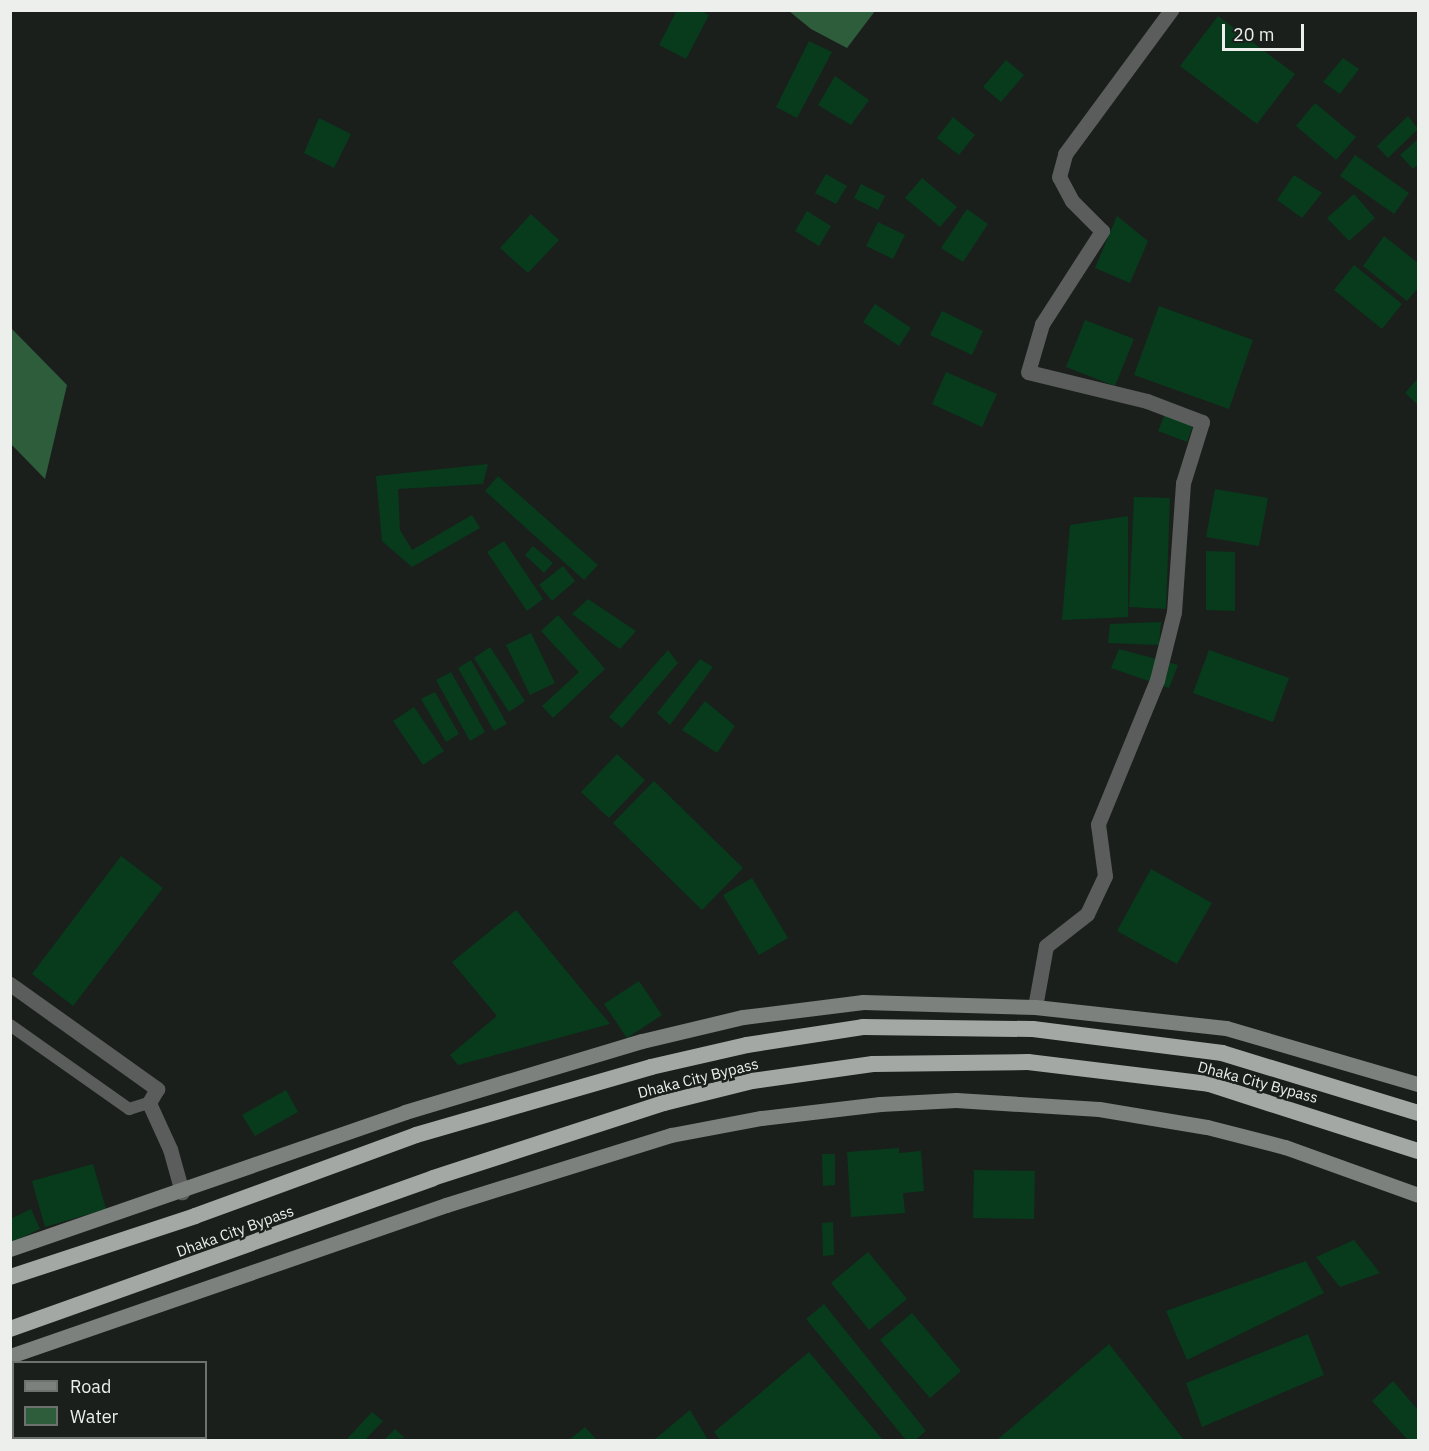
<!DOCTYPE html>
<html>
<head>
<meta charset="utf-8">
<style>
  body { margin:0 }
  #map { position:relative; width:1429px; height:1451px; overflow:hidden; background:#1a1f1c; font-family:"IBM Plex Sans",sans-serif }
  div>[style] { position:absolute }
  [style*='--x'] { left:calc(var(--x)*1px); top:calc(var(--y)*1px); width:calc(var(--w)*1px); rotate:calc(var(--a)*1deg) }
  .water>* { inset:0; background:#2e5d3c }
  .building>* { inset:0; background:#073b1c }
  .service>* { height:12px; margin:-6px; padding:0 6px; transform-origin:6px; border-radius:6px; background:#5a5d5b }
  .minor>* { height:15px; margin:-7.5px; padding:0 7.5px; transform-origin:7.5px; border-radius:7.5px; background:#5a5d5b }
  .secondary>* { height:15px; margin:-7.5px; padding:0 7.5px; transform-origin:7.5px; border-radius:7.5px; background:#7c817d }
  .trunk>* { height:16px; margin:-8px; padding:0 8px; transform-origin:8px; border-radius:8px; background:#a3a8a4 }
  span { translate:-50% -50%; white-space:nowrap; text-align:center; line-height:1.15; -webkit-text-stroke:5px #1a1f1c; paint-order:stroke }
  .street-label { font-size:15px; color:#ecefec }
  .frame { position:absolute; inset:0; border:12px solid #ecefec; pointer-events:none }
  .legend { position:absolute; left:12px; top:1361px; width:195px; height:78px; box-sizing:border-box; background:#1a1f1c; border:2px solid #6e726f; margin:0; padding:8px 10px; list-style:none; font-size:18px; color:#ecefec }
  .legend li { display:flex; align-items:center; gap:12px; height:30px }
  .legend b { width:30px; border:2px solid #6e726f }
  .scale { position:absolute; left:1222px; top:24px; width:82px; height:27px; box-sizing:border-box; border:3px solid #ecefec; border-top:0; padding-left:8px; font-size:18px; line-height:21px; white-space:nowrap; color:#ecefec; -webkit-text-stroke:4px #1a1f1c; paint-order:stroke }
</style>
</head>
<body>
<div id="map">
  <div class="water">
    <i style="clip-path:polygon(789px 11px,875px 11px,847px 48px,811px 29px)"></i>
    <i style="clip-path:polygon(11px 328px,67px 385px,45px 479px,11px 444px)"></i>
  </div>
  <div class="building">
    <i style="clip-path:polygon(677px 10px,699px 10px,709px 15px,686px 59px,659px 45px)"></i>
    <i style="clip-path:polygon(1218px 16px,1295px 74px,1257px 124px,1180px 66px)"></i>
    <i style="clip-path:polygon(809px 41px,832px 52px,797px 118px,776px 107px)"></i>
    <i style="clip-path:polygon(1343px 58px,1359px 69px,1340px 94px,1323px 82px)"></i>
    <i style="clip-path:polygon(1006px 60px,1024px 75px,1001px 102px,983px 87px)"></i>
    <i style="clip-path:polygon(835px 76px,869px 100px,851px 125px,818px 105px)"></i>
    <i style="clip-path:polygon(1315px 103px,1356px 137px,1336px 160px,1296px 126px)"></i>
    <i style="clip-path:polygon(1408px 116px,1418px 129px,1388px 158px,1377px 146px)"></i>
    <i style="clip-path:polygon(953px 117px,975px 135px,959px 155px,937px 138px)"></i>
    <i style="clip-path:polygon(319px 118px,351px 134px,334px 168px,304px 153px)"></i>
    <i style="clip-path:polygon(1418px 139px,1418px 164px,1413px 169px,1400px 155px)"></i>
    <i style="clip-path:polygon(1355px 155px,1409px 193px,1394px 214px,1340px 176px)"></i>
    <i style="clip-path:polygon(826px 174px,847px 186px,836px 204px,815px 193px)"></i>
    <i style="clip-path:polygon(1294px 175px,1322px 193px,1302px 218px,1277px 200px)"></i>
    <i style="clip-path:polygon(922px 178px,957px 207px,940px 227px,905px 198px)"></i>
    <i style="clip-path:polygon(861px 184px,885px 196px,878px 210px,854px 198px)"></i>
    <i style="clip-path:polygon(1354px 194px,1375px 218px,1349px 241px,1327px 218px)"></i>
    <i style="clip-path:polygon(967px 209px,988px 224px,963px 262px,941px 248px)"></i>
    <i style="clip-path:polygon(807px 211px,831px 226px,819px 246px,795px 231px)"></i>
    <i style="clip-path:polygon(531px 214px,559px 240px,528px 273px,500px 248px)"></i>
    <i style="clip-path:polygon(1117px 216px,1148px 241px,1130px 283px,1095px 268px)"></i>
    <i style="clip-path:polygon(878px 222px,905px 235px,893px 259px,866px 246px)"></i>
    <i style="clip-path:polygon(1384px 236px,1418px 263px,1418px 288px,1407px 301px,1363px 266px)"></i>
    <i style="clip-path:polygon(1354px 265px,1402px 304px,1382px 329px,1334px 290px)"></i>
    <i style="clip-path:polygon(875px 304px,911px 328px,899px 346px,863px 322px)"></i>
    <i style="clip-path:polygon(1159px 306px,1253px 340px,1229px 409px,1134px 375px)"></i>
    <i style="clip-path:polygon(942px 311px,983px 331px,972px 355px,930px 335px)"></i>
    <i style="clip-path:polygon(1085px 320px,1134px 339px,1115px 386px,1066px 367px)"></i>
    <i style="clip-path:polygon(946px 372px,997px 394px,982px 427px,932px 404px)"></i>
    <i style="clip-path:polygon(1418px 378px,1418px 405px,1405px 393px)"></i>
    <i style="clip-path:polygon(1165px 414px,1193px 425px,1187px 442px,1158px 431px)"></i>
    <i style="clip-path:polygon(488px 464px,483px 484px,398px 489px,400px 530px,412px 550px,472px 515px,480px 528px,412px 567px,382px 541px,376px 476px)"></i>
    <i style="clip-path:polygon(498px 476px,598px 565px,584px 580px,485px 491px)"></i>
    <i style="clip-path:polygon(1215px 489px,1268px 498px,1259px 546px,1206px 537px)"></i>
    <i style="clip-path:polygon(1134px 497px,1170px 498px,1166px 609px,1129px 607px)"></i>
    <i style="clip-path:polygon(1128px 516px,1128px 617px,1062px 620px,1070px 525px)"></i>
    <i style="clip-path:polygon(504px 541px,543px 599px,527px 611px,487px 552px)"></i>
    <i style="clip-path:polygon(533px 546px,553px 563px,544px 573px,525px 555px)"></i>
    <i style="clip-path:polygon(1206px 551px,1235px 552px,1235px 611px,1206px 610px)"></i>
    <i style="clip-path:polygon(563px 566px,575px 581px,552px 601px,539px 585px)"></i>
    <i style="clip-path:polygon(588px 599px,636px 631px,620px 649px,572px 614px)"></i>
    <i style="clip-path:polygon(558px 615px,605px 669px,553px 718px,542px 706px,579px 672px,541px 631px)"></i>
    <i style="clip-path:polygon(1161px 622px,1159px 645px,1108px 643px,1110px 624px)"></i>
    <i style="clip-path:polygon(531px 633px,555px 683px,530px 695px,506px 645px)"></i>
    <i style="clip-path:polygon(490px 647px,525px 701px,509px 712px,474px 658px)"></i>
    <i style="clip-path:polygon(1119px 649px,1178px 665px,1169px 688px,1111px 668px)"></i>
    <i style="clip-path:polygon(668px 650px,678px 663px,622px 728px,609px 717px)"></i>
    <i style="clip-path:polygon(1209px 650px,1289px 678px,1273px 722px,1193px 693px)"></i>
    <i style="clip-path:polygon(700px 659px,713px 667px,670px 725px,657px 713px)"></i>
    <i style="clip-path:polygon(471px 660px,507px 724px,494px 731px,458px 668px)"></i>
    <i style="clip-path:polygon(451px 672px,485px 732px,470px 741px,436px 680px)"></i>
    <i style="clip-path:polygon(435px 692px,459px 734px,446px 742px,421px 699px)"></i>
    <i style="clip-path:polygon(705px 701px,735px 726px,717px 753px,682px 730px)"></i>
    <i style="clip-path:polygon(414px 707px,444px 751px,423px 765px,393px 721px)"></i>
    <i style="clip-path:polygon(617px 754px,645px 780px,609px 818px,581px 792px)"></i>
    <i style="clip-path:polygon(654px 781px,743px 868px,702px 910px,613px 823px)"></i>
    <i style="clip-path:polygon(121px 856px,163px 888px,73px 1006px,32px 974px)"></i>
    <i style="clip-path:polygon(1151px 869px,1212px 903px,1177px 964px,1117px 931px)"></i>
    <i style="clip-path:polygon(752px 878px,788px 938px,759px 955px,723px 895px)"></i>
    <i style="clip-path:polygon(516px 910px,610px 1024px,458px 1065px,450px 1055px,497px 1016px,452px 962px)"></i>
    <i style="clip-path:polygon(639px 981px,662px 1015px,627px 1038px,604px 1004px)"></i>
    <i style="clip-path:polygon(286px 1090px,298px 1112px,255px 1136px,242px 1115px)"></i>
    <i style="clip-path:polygon(899px 1148px,899px 1153px,921px 1151px,924px 1191px,903px 1193px,905px 1213px,851px 1217px,847px 1152px)"></i>
    <i style="clip-path:polygon(822px 1154px,835px 1154px,835px 1185px,823px 1186px)"></i>
    <i style="clip-path:polygon(93px 1164px,106px 1209px,45px 1227px,32px 1181px)"></i>
    <i style="clip-path:polygon(974px 1170px,1035px 1171px,1034px 1219px,973px 1218px)"></i>
    <i style="clip-path:polygon(31px 1209px,40px 1229px,10px 1243px,10px 1219px)"></i>
    <i style="clip-path:polygon(833px 1222px,834px 1255px,823px 1256px,822px 1223px)"></i>
    <i style="clip-path:polygon(1354px 1240px,1380px 1273px,1340px 1287px,1316px 1257px)"></i>
    <i style="clip-path:polygon(868px 1252px,907px 1299px,869px 1330px,831px 1283px)"></i>
    <i style="clip-path:polygon(1306px 1261px,1324px 1293px,1187px 1360px,1166px 1311px)"></i>
    <i style="clip-path:polygon(824px 1304px,926px 1431px,915px 1440px,906px 1440px,806px 1319px)"></i>
    <i style="clip-path:polygon(912px 1313px,961px 1371px,930px 1398px,880px 1340px)"></i>
    <i style="clip-path:polygon(1308px 1334px,1324px 1375px,1202px 1427px,1186px 1383px)"></i>
    <i style="clip-path:polygon(1109px 1344px,1184px 1440px,997px 1440px)"></i>
    <i style="clip-path:polygon(809px 1352px,883px 1440px,720px 1440px,714px 1432px)"></i>
    <i style="clip-path:polygon(1393px 1381px,1418px 1410px,1418px 1440px,1408px 1440px,1372px 1401px)"></i>
    <i style="clip-path:polygon(14px 1392px,14px 1438px,32px 1440px,10px 1440px)"></i>
    <i style="clip-path:polygon(690px 1410px,708px 1440px,654px 1440px)"></i>
    <i style="clip-path:polygon(372px 1412px,383px 1421px,365px 1440px,346px 1440px)"></i>
    <i style="clip-path:polygon(585px 1427px,597px 1440px,569px 1440px)"></i>
    <i style="clip-path:polygon(395px 1429px,405px 1438px,384px 1440px)"></i>
  </div>
  <div class="service">
    <i style="--x:10;--y:1025;--w:146;--a:35.2"></i>
    <i style="--x:129;--y:1109;--w:21;--a:-17"></i>
  </div>
  <div class="minor">
    <i style="--x:10;--y:984;--w:181;--a:35.5"></i>
    <i style="--x:157;--y:1089;--w:16;--a:120"></i>
    <i style="--x:149;--y:1103;--w:51;--a:65.5"></i>
    <i style="--x:170;--y:1149;--w:45;--a:74.4"></i>
    <i style="--x:1035;--y:1007;--w:62;--a:-79.8"></i>
    <i style="--x:1046;--y:946;--w:52;--a:-38"></i>
    <i style="--x:1087;--y:914;--w:42;--a:-64.7"></i>
    <i style="--x:1105;--y:876;--w:52;--a:-97.7"></i>
    <i style="--x:1098;--y:824;--w:156;--a:-67.7"></i>
    <i style="--x:1157;--y:680;--w:70;--a:-76"></i>
    <i style="--x:1174;--y:612;--w:129;--a:-86"></i>
    <i style="--x:1183;--y:483;--w:64;--a:-72.7"></i>
    <i style="--x:1202;--y:422;--w:59;--a:-159.1"></i>
    <i style="--x:1147;--y:401;--w:122;--a:-166.3"></i>
    <i style="--x:1028;--y:372;--w:50;--a:-73.7"></i>
    <i style="--x:1042;--y:324;--w:111;--a:-57.2"></i>
    <i style="--x:1102;--y:231;--w:42;--a:-135"></i>
    <i style="--x:1072;--y:201;--w:27;--a:-118"></i>
    <i style="--x:1059;--y:177;--w:24;--a:-75"></i>
    <i style="--x:1065;--y:154;--w:179;--a:-53.6"></i>
  </div>
  <div class="secondary">
    <i style="--x:10;--y:1249;--w:418;--a:-19.1"></i>
    <i style="--x:405;--y:1112;--w:247;--a:-16.7"></i>
    <i style="--x:642;--y:1041;--w:104;--a:-13.4"></i>
    <i style="--x:743;--y:1017;--w:121;--a:-7.1"></i>
    <i style="--x:863;--y:1002;--w:172;--a:1.7"></i>
    <i style="--x:1035;--y:1007;--w:192;--a:6.3"></i>
    <i style="--x:1226;--y:1028;--w:200;--a:16.3"></i>
    <i style="--x:10;--y:1356;--w:461;--a:-19.1"></i>
    <i style="--x:446;--y:1205;--w:236;--a:-17.3"></i>
    <i style="--x:671;--y:1135;--w:92;--a:-10.7"></i>
    <i style="--x:761;--y:1118;--w:120;--a:-6.7"></i>
    <i style="--x:880;--y:1104;--w:76;--a:-3"></i>
    <i style="--x:956;--y:1100;--w:143;--a:3.6"></i>
    <i style="--x:1099;--y:1109;--w:109;--a:9.5"></i>
    <i style="--x:1207;--y:1127;--w:81;--a:14.4"></i>
    <i style="--x:1285;--y:1147;--w:141;--a:19.8"></i>
  </div>
  <div class="trunk">
    <i style="--x:10;--y:1277;--w:195;--a:-18.2"></i>
    <i style="--x:195;--y:1216;--w:235;--a:-20.1"></i>
    <i style="--x:416;--y:1135;--w:245;--a:-16.1"></i>
    <i style="--x:651;--y:1067;--w:98;--a:-12.9"></i>
    <i style="--x:747;--y:1045;--w:117;--a:-8.8"></i>
    <i style="--x:863;--y:1027;--w:170;--a:0.7"></i>
    <i style="--x:1033;--y:1029;--w:191;--a:7.2"></i>
    <i style="--x:1222;--y:1053;--w:205;--a:17"></i>
    <i style="--x:10;--y:1329;--w:449;--a:-19.6"></i>
    <i style="--x:433;--y:1178;--w:243;--a:-18"></i>
    <i style="--x:664;--y:1103;--w:91;--a:-14"></i>
    <i style="--x:752;--y:1081;--w:122;--a:-8"></i>
    <i style="--x:873;--y:1064;--w:155;--a:-0.7"></i>
    <i style="--x:1028;--y:1062;--w:182;--a:6.9"></i>
    <i style="--x:1209;--y:1084;--w:219;--a:17.8"></i>
  </div>
  <div class="street-label">
    <span style="left:698px;top:1078px;rotate:-14deg">Dhaka City Bypass</span>
    <span style="left:1258px;top:1082px;rotate:15deg">Dhaka City Bypass</span>
    <span style="left:235px;top:1231px;rotate:-20deg">Dhaka City Bypass</span>
  </div>
  <div class="frame"></div>
  <ul class="legend">
  <li><b style="height:8px;background:#7c817d"></b>Road</li>
  <li><b style="height:16px;background:#2e5d3c"></b>Water</li>
  </ul>
  <div class="scale">20 m</div>
</div>
</body>
</html>
